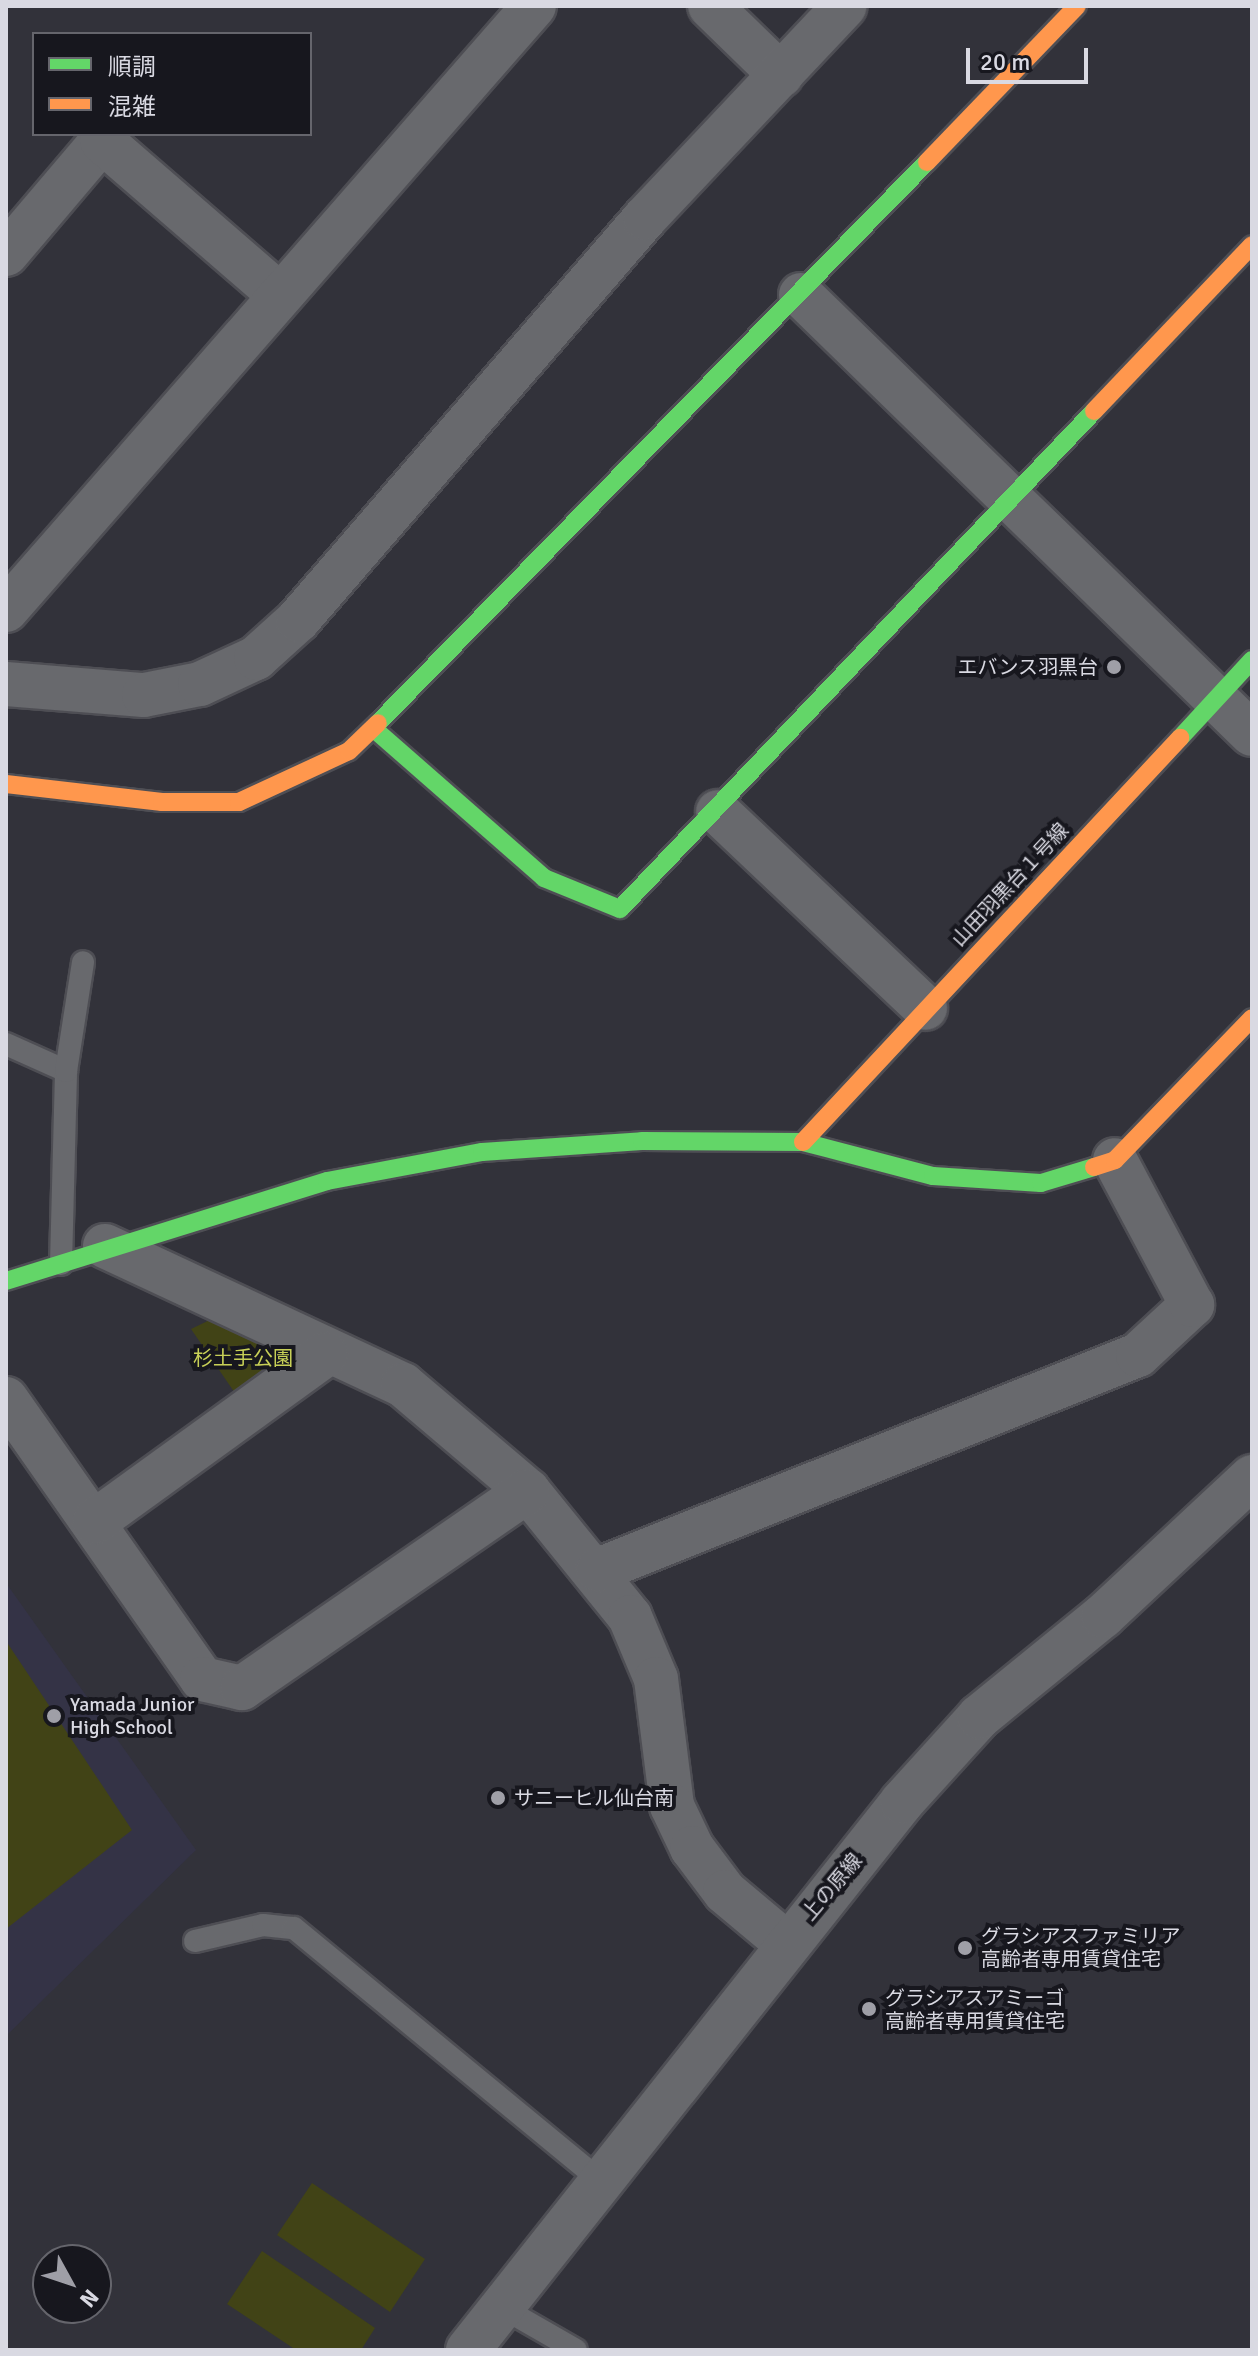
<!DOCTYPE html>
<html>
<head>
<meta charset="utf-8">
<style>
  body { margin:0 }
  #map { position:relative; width:1258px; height:2356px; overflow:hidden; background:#32323a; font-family:Signika,"Noto Sans JP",sans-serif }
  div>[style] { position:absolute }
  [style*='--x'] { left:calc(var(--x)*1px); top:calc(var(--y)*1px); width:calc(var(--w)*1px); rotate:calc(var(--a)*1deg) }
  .built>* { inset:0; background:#343346 }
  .green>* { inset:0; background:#414316 }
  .roads { filter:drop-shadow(2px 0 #4e4e54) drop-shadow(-2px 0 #4e4e54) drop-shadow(0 2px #4e4e54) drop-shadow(0 -2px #4e4e54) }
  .lane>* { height:22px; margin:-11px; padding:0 11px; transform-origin:11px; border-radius:11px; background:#68696d }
  .street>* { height:44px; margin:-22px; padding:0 22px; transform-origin:22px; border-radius:22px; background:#68696d }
  .fast>* { height:18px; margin:-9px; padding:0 9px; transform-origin:9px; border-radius:9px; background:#63d668 }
  .slow>* { height:18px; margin:-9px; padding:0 9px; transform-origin:9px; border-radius:9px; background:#ff974d }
  .dots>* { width:22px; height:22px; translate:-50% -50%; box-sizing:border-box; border:4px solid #17171e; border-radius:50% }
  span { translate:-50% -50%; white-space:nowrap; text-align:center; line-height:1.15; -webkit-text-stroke:8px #17171e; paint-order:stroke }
  .poi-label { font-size:20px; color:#d9d9e2 }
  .right { translate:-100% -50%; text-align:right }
  .left { translate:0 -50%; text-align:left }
  .street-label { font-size:20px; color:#d9d9e2 }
  .park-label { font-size:20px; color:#c8d057 }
  .frame { position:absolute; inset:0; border:8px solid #d9d9e2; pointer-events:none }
  .legend { position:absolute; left:32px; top:32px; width:280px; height:104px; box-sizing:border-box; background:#17171e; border:2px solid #65656c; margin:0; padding:10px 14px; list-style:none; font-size:24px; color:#d9d9e2 }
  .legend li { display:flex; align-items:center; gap:16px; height:40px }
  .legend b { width:40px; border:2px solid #65656c }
  .north { position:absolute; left:32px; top:2244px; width:80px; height:80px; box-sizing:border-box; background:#17171e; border:2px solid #65656c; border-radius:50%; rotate:130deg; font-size:22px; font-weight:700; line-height:32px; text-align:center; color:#d9d9e2 }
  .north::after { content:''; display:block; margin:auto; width:28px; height:36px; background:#9f9fa7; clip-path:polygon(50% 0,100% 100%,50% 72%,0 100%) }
  .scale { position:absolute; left:966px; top:48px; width:122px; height:36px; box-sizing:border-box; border:4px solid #d9d9e2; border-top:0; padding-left:10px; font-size:24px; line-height:28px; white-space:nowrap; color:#d9d9e2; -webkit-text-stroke:6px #17171e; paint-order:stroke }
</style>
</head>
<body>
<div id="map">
  <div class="built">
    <i style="clip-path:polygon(6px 1583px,196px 1850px,6px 2036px)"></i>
  </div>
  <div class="green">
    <i style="clip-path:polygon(218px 1316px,279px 1343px,287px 1359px,237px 1396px,191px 1329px)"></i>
    <i style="clip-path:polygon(6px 1641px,132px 1830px,6px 1929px)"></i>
    <i style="clip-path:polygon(312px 2183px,425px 2259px,390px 2312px,277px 2235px)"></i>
    <i style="clip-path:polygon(262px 2251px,375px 2328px,361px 2350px,296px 2350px,227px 2304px)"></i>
  </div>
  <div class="roads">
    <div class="lane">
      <i style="--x:6;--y:1044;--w:66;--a:24.2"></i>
      <i style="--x:61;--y:1264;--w:193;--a:-88.5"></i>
      <i style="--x:66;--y:1071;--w:110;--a:-81.1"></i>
      <i style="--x:195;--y:1941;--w:70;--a:-13.2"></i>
      <i style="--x:263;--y:1925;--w:31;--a:6"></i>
      <i style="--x:294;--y:1928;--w:395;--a:39.5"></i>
      <i style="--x:501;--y:2307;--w:86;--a:29.8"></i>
    </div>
    <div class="street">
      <i style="--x:710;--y:6;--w:99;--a:44.2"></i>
      <i style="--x:6;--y:254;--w:148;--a:-49.7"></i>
      <i style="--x:102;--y:141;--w:235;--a:40.9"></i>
      <i style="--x:801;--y:295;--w:629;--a:44.23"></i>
      <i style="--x:6;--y:610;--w:802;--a:-48.84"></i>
      <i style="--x:6;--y:684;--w:138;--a:4.6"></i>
      <i style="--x:144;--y:695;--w:57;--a:-11.1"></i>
      <i style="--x:200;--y:684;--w:62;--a:-24.9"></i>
      <i style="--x:256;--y:658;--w:57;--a:-42.1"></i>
      <i style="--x:298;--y:620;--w:531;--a:-49.2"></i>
      <i style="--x:645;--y:218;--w:291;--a:-46.7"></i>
      <i style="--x:718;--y:812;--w:285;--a:43.4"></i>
      <i style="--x:105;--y:1246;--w:329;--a:25"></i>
      <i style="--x:403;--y:1385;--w:164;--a:40.3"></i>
      <i style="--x:528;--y:1491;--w:162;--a:51"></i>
      <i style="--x:630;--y:1617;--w:67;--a:67.2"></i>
      <i style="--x:656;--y:1679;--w:128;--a:82.8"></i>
      <i style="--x:672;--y:1806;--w:47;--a:64.5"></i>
      <i style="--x:692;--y:1848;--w:55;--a:53.1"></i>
      <i style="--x:725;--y:1892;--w:80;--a:39.9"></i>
      <i style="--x:6;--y:1399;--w:342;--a:55"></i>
      <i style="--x:202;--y:1679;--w:41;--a:12.7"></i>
      <i style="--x:242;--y:1688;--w:347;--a:-34.6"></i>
      <i style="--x:94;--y:1522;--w:286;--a:-35.9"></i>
      <i style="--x:598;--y:1570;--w:581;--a:-21.71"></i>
      <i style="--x:1138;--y:1355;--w:74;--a:-42.8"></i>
      <i style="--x:1192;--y:1305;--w:164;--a:-118"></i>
      <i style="--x:468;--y:2350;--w:699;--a:-51.62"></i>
      <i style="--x:902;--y:1802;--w:115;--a:-47.8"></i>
      <i style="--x:979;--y:1717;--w:160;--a:-39.2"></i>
      <i style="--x:1103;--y:1616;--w:204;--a:-43"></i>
    </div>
    <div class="fast">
      <i style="--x:378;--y:723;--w:785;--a:-45.62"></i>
      <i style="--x:374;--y:729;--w:226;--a:41.2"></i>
      <i style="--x:544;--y:878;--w:82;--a:22.2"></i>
      <i style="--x:620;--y:909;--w:688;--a:-46.41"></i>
      <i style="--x:1180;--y:738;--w:106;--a:-47.3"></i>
      <i style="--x:6;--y:1281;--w:336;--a:-17.3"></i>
      <i style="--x:327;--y:1181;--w:158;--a:-10.6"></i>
      <i style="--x:482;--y:1152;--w:160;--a:-3.9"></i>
      <i style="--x:642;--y:1141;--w:161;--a:0.4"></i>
      <i style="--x:803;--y:1142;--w:134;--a:14.7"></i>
      <i style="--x:933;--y:1176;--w:108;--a:3.7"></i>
      <i style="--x:1041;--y:1183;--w:55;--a:-16.8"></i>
    </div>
    <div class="slow">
      <i style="--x:927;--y:162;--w:216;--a:-46.1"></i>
      <i style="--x:1094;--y:411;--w:229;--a:-46.4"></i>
      <i style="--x:6;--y:784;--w:157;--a:6.6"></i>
      <i style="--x:162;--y:802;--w:77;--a:0"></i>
      <i style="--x:239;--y:802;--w:121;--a:-24.9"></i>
      <i style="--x:349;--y:751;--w:40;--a:-44"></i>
      <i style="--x:803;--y:1142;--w:553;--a:-46.98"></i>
      <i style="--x:1094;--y:1167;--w:22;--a:-18"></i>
      <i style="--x:1115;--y:1160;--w:197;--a:-46"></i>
    </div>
  </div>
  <div class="dots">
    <i style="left:1114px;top:667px;background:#9f9fa7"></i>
    <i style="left:54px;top:1716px;background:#9f9fa7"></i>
    <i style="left:498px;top:1798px;background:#9f9fa7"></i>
    <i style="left:965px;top:1948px;background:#9f9fa7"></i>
    <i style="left:869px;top:2009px;background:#9f9fa7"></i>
  </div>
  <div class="poi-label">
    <span class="right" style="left:1098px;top:667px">エバンス羽黒台</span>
    <span class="left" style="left:70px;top:1716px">Yamada Junior<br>High School</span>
    <span class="left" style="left:514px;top:1798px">サニーヒル仙台南</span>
    <span class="left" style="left:981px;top:1948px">グラシアスファミリア<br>高齢者専用賃貸住宅</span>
    <span class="left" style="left:885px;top:2010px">グラシアスアミーゴ<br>高齢者専用賃貸住宅</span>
  </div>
  <div class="street-label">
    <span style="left:1010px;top:885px;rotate:-47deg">山田羽黒台１号線</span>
    <span style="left:832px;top:1887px;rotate:-50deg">上の原線</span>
  </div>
  <div class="park-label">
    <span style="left:243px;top:1358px">杉土手公園</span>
  </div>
  <div class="frame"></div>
  <ul class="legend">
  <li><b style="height:10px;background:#63d668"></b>順調</li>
  <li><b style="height:10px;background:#ff974d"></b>混雑</li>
  </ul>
  <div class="north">N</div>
  <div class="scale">20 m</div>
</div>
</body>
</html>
